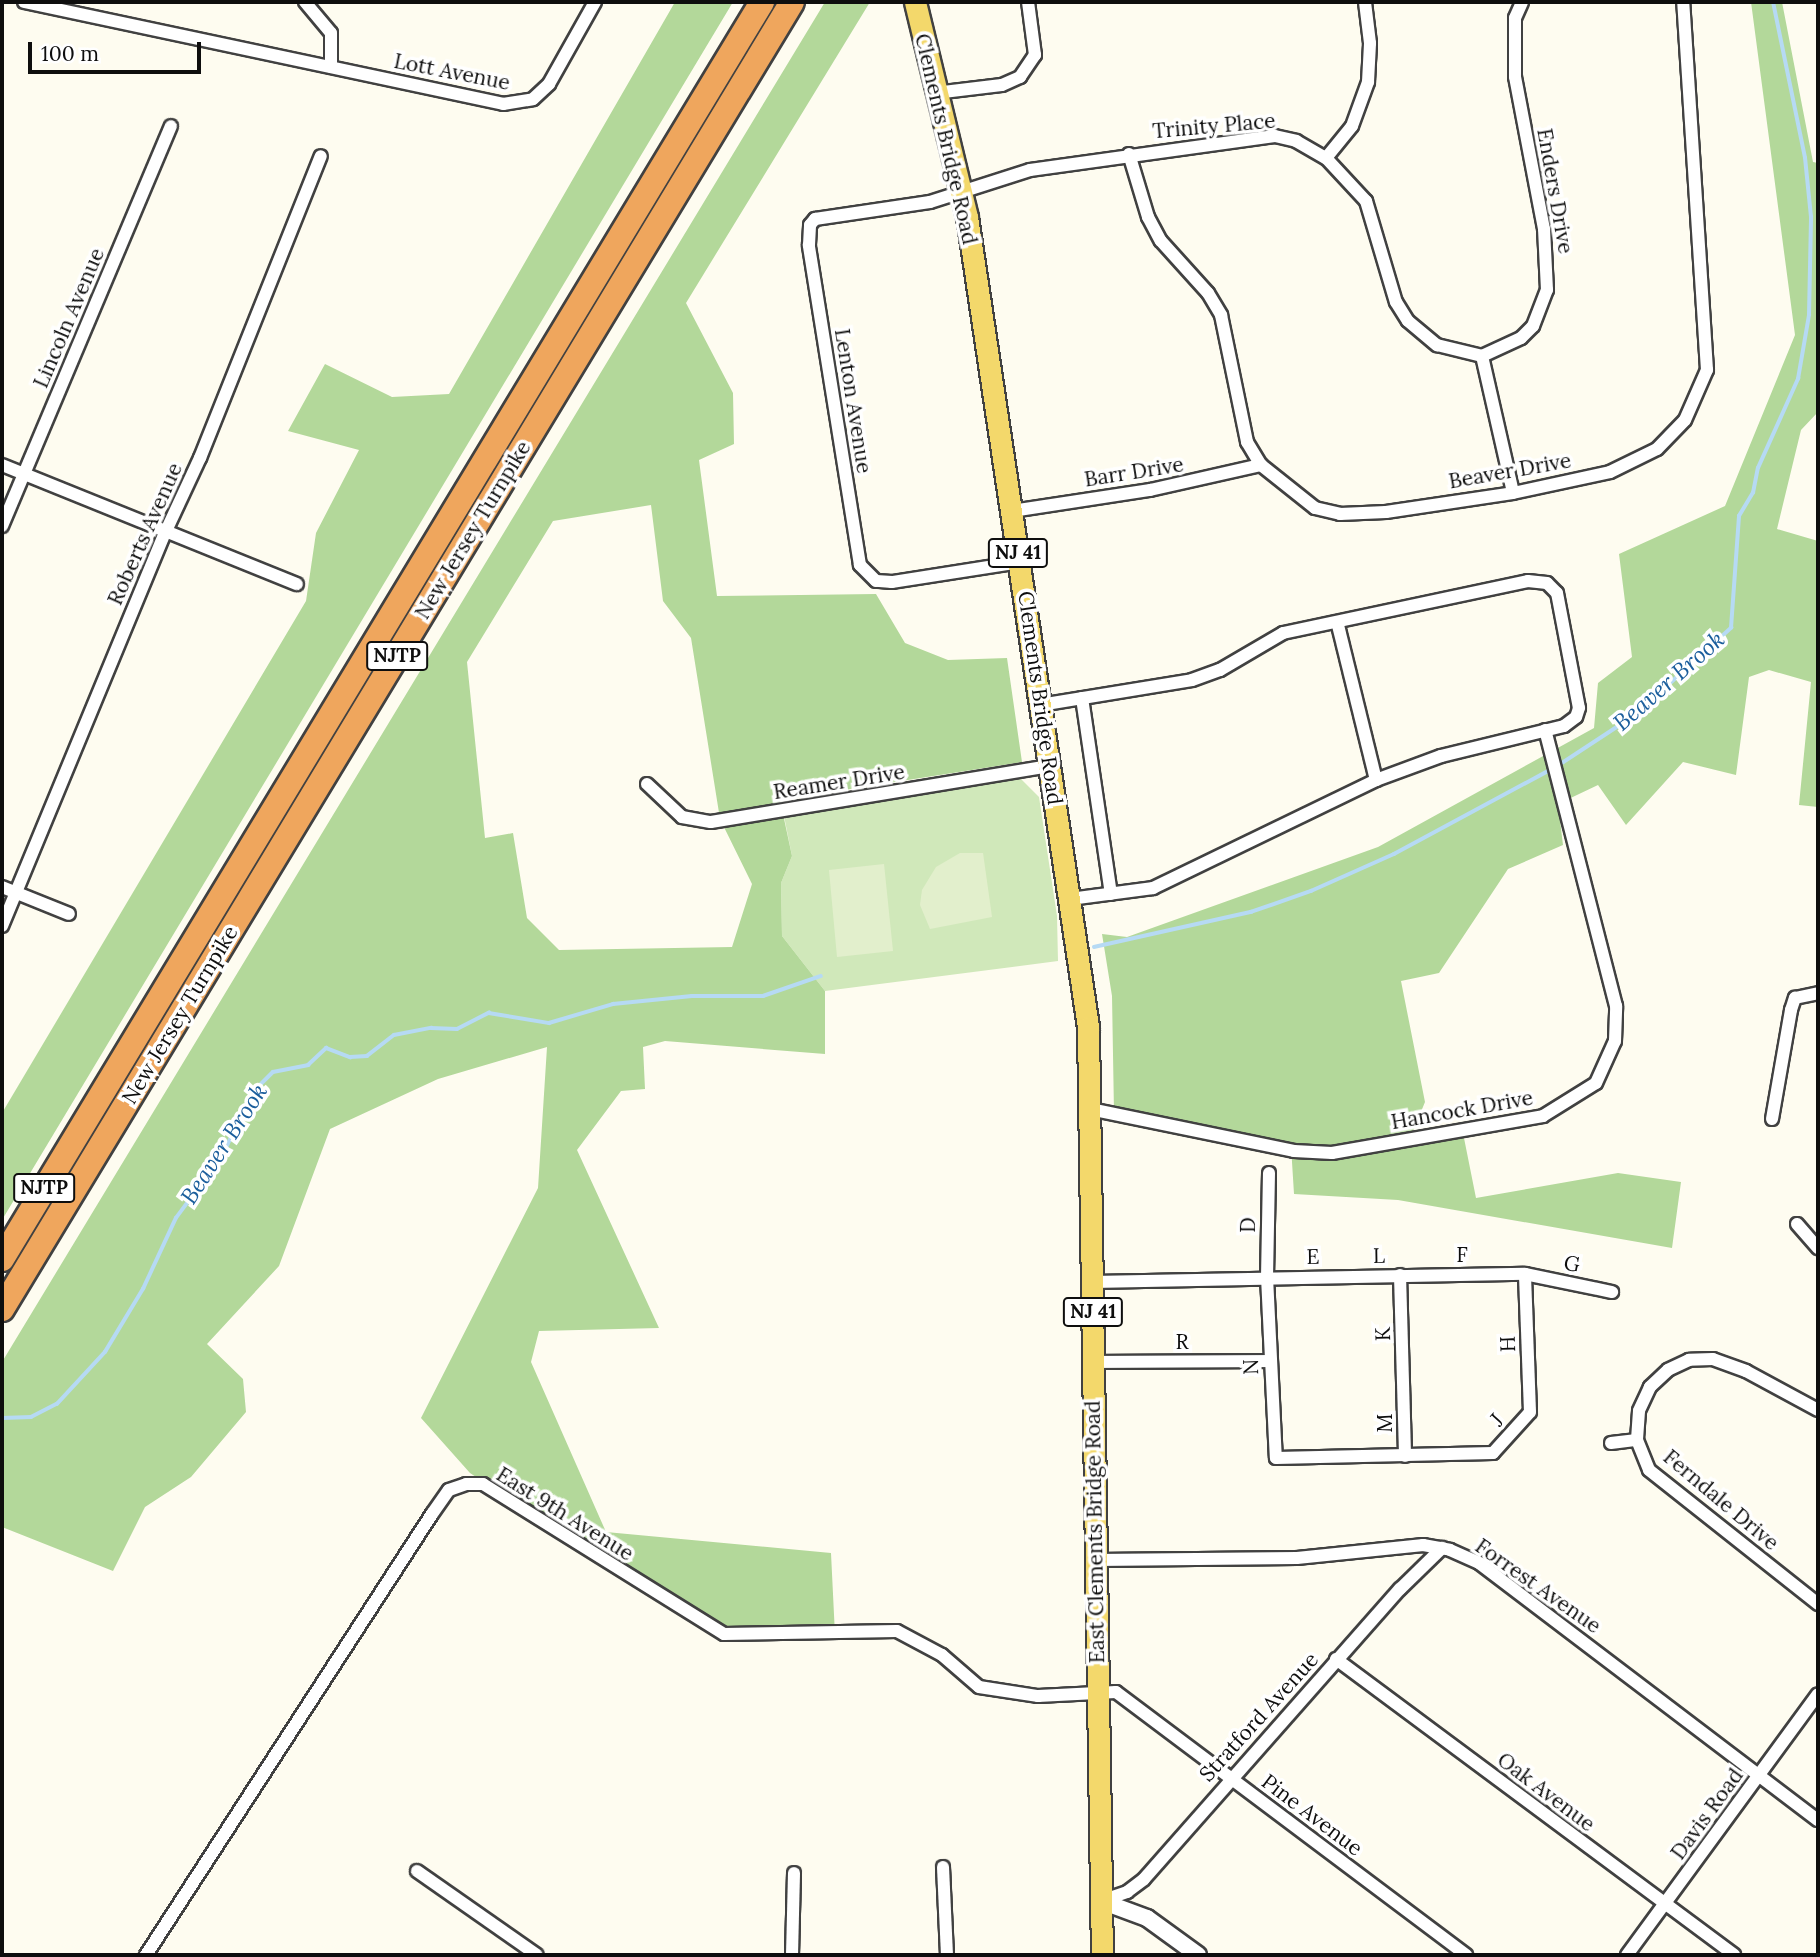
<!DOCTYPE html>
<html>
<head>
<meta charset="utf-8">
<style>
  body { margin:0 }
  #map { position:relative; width:1820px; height:1957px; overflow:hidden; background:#fefcf0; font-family:Lora,serif }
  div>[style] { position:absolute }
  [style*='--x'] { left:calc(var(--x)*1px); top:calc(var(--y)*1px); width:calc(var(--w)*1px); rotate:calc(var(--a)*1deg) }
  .green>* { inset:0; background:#d0e8ba }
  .forest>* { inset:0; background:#b3d89a }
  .pitch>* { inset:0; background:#e2efcc }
  .stream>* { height:3.5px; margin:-1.75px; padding:0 1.75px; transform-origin:1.75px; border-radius:1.75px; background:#b6daf4 }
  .roads { filter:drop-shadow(2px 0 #414141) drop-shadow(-2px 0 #414141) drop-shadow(0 2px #414141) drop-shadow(0 -2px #414141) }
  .minor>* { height:12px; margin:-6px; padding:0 6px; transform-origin:6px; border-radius:6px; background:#fff }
  .tertiary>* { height:16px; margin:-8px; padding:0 8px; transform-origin:8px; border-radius:8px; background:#fff }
  .primary>* { height:21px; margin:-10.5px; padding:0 10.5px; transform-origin:10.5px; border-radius:10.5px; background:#f3d86b }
  .motorway>* { height:24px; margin:-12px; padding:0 12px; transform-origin:12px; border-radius:12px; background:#efa65d }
  span { translate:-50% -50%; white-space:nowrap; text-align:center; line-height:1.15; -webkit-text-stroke:7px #fff; paint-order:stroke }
  .shield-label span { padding:2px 5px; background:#fff; border:2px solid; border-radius:5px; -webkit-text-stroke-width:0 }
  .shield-label { font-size:19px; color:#0e0e0e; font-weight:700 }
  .street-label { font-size:21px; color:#0e0e0e }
  .water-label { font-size:23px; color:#1b5e9c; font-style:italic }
  .frame { position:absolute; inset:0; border:4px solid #0e0e0e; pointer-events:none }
  .scale { position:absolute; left:28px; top:42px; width:173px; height:32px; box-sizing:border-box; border:4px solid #0e0e0e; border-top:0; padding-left:9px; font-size:21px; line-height:24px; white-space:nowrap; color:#0e0e0e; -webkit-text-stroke:5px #fff; paint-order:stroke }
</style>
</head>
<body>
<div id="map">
  <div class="green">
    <i style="clip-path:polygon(1020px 778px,1039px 797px,1057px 916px,1058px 961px,825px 991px,782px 936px,781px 883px,792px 856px,784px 816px)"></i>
  </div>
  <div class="forest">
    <i style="clip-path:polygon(675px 2px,733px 2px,2px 1220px,2px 1113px,306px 601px,316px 533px,359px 450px,288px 431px,325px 364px,392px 397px,449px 394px)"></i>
    <i style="clip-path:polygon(evenodd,825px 2px,870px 2px,686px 303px,733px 393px,734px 444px,699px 460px,717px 596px,876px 594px,905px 643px,948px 660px,1007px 658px,1022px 762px,780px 800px,792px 856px,781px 883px,782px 936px,825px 991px,825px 1054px,665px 1041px,643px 1047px,645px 1089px,621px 1091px,577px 1150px,659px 1328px,539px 1331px,531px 1362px,606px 1532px,831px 1553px,835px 1635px,705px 1628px,470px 1473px,421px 1418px,538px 1188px,547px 1047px,438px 1079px,330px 1129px,279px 1266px,207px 1344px,243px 1379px,246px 1412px,191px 1477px,145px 1507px,113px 1571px,2px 1527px,2px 1362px,825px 2px,651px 505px,663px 601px,691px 638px,720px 819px,752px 884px,732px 947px,559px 950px,527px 918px,513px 833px,485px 838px,467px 662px,553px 521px,651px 505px)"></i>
    <i style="clip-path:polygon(1751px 2px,1782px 2px,1813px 162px,1818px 163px,1818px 412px,1801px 430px,1777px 529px,1818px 541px,1818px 807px,1799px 805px,1811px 682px,1769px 670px,1749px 677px,1736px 775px,1683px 762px,1626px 825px,1598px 785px,1558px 804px,1563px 845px,1508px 869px,1439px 973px,1401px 981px,1425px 1102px,1407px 1146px,1464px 1138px,1476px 1198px,1618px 1173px,1681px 1182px,1672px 1248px,1398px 1200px,1294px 1194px,1291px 1146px,1114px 1113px,1112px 996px,1102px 934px,1127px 937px,1378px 847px,1594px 728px,1598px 683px,1632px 657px,1619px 554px,1725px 506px,1795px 335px)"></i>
  </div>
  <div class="pitch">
    <i style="clip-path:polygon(960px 853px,983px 853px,992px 917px,930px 929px,920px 905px,922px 890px,936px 867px)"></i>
    <i style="clip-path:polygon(884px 864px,893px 951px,837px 957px,829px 870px)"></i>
  </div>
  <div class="stream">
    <i style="--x:1559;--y:765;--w:91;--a:-33.3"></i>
    <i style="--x:1635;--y:715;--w:130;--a:-42.2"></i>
    <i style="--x:1731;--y:628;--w:112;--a:-85.9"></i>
    <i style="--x:1739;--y:516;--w:27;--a:-59"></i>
    <i style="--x:1753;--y:493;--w:25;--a:-79"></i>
    <i style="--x:1758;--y:468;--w:98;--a:-65.8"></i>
    <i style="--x:1798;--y:379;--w:65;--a:-80.2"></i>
    <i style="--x:1809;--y:315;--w:98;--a:-88.8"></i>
    <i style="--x:1811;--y:217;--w:59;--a:-95.8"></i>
    <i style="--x:1805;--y:158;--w:159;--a:-101.6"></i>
    <i style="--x:1094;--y:947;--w:161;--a:-12.6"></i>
    <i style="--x:1251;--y:912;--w:64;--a:-19.3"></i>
    <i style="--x:1311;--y:891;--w:91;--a:-24"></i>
    <i style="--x:1394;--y:854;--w:179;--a:-28.3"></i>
    <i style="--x:2;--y:1418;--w:29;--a:-2"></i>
    <i style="--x:31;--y:1417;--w:29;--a:-27"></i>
    <i style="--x:57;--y:1404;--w:71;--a:-47.3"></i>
    <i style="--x:105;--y:1352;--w:74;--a:-58.9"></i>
    <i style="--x:143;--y:1289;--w:78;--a:-65.1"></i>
    <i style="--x:176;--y:1218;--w:77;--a:-53.4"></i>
    <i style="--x:222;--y:1156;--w:71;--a:-64.2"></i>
    <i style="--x:253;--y:1092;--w:28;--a:-45"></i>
    <i style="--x:273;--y:1072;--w:36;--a:-11"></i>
    <i style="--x:308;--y:1065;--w:25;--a:-43"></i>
    <i style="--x:326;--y:1048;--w:26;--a:21"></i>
    <i style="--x:350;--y:1057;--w:17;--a:-3"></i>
    <i style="--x:367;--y:1056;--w:34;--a:-38"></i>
    <i style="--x:394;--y:1035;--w:38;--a:-11"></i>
    <i style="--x:431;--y:1028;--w:26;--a:2"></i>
    <i style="--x:457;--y:1029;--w:36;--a:-27"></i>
    <i style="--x:489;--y:1013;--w:61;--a:9.5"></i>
    <i style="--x:549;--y:1023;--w:67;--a:-16.5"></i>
    <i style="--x:613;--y:1004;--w:79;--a:-5.8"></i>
    <i style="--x:692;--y:996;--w:71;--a:0"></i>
    <i style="--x:763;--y:996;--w:61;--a:-19"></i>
  </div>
  <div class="roads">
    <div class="minor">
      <i style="--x:24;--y:2;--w:490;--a:12"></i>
      <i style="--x:503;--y:104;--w:30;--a:-9"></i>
      <i style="--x:533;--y:99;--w:22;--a:-43"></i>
      <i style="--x:549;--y:84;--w:94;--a:-60.7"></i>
      <i style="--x:305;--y:2;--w:40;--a:50"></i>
      <i style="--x:331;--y:33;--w:34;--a:90"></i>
      <i style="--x:935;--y:93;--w:67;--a:-6.8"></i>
      <i style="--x:1002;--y:85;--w:20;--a:-24"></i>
      <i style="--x:1020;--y:77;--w:27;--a:-56"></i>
      <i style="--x:1035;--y:55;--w:53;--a:-97.5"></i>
      <i style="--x:1129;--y:154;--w:66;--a:73.2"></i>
      <i style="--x:1148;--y:217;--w:27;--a:62"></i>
      <i style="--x:1161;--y:241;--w:70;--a:47.9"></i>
      <i style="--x:1208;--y:293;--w:26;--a:59"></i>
      <i style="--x:1221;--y:315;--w:130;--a:78.4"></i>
      <i style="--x:1247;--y:442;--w:27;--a:59"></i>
      <i style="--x:1261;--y:465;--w:69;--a:38.5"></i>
      <i style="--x:1315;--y:508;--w:26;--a:13"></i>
      <i style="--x:1340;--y:514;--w:46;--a:-2.5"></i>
      <i style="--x:1386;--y:512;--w:128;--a:-8.5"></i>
      <i style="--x:1513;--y:493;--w:99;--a:-12.2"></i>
      <i style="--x:1610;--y:472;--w:52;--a:-26.1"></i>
      <i style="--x:1657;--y:449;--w:40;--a:-46"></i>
      <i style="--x:1685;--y:420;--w:55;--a:-66.3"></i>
      <i style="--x:1707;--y:370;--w:369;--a:-93.7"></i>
      <i style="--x:1326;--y:158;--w:41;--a:-50.9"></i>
      <i style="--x:1352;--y:126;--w:47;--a:-70"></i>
      <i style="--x:1368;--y:82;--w:39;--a:-87"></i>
      <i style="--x:1370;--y:43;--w:41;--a:-97"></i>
      <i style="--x:1482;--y:356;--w:43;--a:-24.8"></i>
      <i style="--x:1521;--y:338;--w:17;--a:-45"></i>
      <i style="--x:1533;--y:326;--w:39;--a:-69"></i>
      <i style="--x:1547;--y:290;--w:61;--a:-92.8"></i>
      <i style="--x:1544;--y:229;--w:155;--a:-100.8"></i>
      <i style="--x:1515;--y:77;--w:59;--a:-90"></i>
      <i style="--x:1515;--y:18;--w:17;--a:-66"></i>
      <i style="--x:1482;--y:356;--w:140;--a:77.2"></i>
      <i style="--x:2;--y:465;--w:318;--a:22"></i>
      <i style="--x:1012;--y:511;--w:140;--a:-8.7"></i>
      <i style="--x:1150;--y:490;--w:114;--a:-12.7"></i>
      <i style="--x:2;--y:526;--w:434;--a:-67.1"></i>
      <i style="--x:1020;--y:562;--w:130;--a:171.1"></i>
      <i style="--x:892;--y:582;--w:16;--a:-176"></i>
      <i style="--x:876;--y:581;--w:23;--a:-135"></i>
      <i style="--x:860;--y:565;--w:324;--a:-99.1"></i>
      <i style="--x:809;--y:245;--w:20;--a:-87"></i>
      <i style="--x:810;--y:225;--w:8;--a:-50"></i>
      <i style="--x:815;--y:219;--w:116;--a:-8.4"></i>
      <i style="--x:930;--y:202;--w:105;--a:-17.7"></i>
      <i style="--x:1030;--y:170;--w:247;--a:-7.9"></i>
      <i style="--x:1275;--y:136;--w:22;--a:13"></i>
      <i style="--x:1296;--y:141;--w:34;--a:30"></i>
      <i style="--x:1326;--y:158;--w:59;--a:47.1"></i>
      <i style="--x:1366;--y:201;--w:105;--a:73.5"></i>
      <i style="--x:1396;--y:302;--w:22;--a:58"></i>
      <i style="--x:1408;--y:321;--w:38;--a:40"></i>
      <i style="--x:1437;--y:345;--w:46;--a:13.7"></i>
      <i style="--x:1082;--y:698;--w:198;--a:81.6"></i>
      <i style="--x:1040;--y:705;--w:154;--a:-9.3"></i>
      <i style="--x:1192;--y:680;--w:30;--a:-20"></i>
      <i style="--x:1220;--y:670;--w:73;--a:-30.4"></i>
      <i style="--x:1283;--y:633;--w:250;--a:-12"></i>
      <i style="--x:1528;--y:581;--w:19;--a:6"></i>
      <i style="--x:1547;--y:583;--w:14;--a:45"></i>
      <i style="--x:1557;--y:593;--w:117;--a:79.2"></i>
      <i style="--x:1579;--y:708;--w:9;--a:108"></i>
      <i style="--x:1576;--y:717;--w:15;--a:143"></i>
      <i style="--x:1564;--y:726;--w:127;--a:166.3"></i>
      <i style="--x:1441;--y:756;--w:69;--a:159.7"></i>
      <i style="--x:647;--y:784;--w:48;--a:43.3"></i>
      <i style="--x:682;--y:817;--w:29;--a:10"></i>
      <i style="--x:711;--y:822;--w:343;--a:-9.4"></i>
      <i style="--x:2;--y:887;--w:72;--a:21.9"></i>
      <i style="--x:1070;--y:899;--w:84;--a:-7.5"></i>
      <i style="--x:1153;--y:888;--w:248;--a:-25.8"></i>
      <i style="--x:1376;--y:780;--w:160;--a:-103.8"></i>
      <i style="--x:2;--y:926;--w:425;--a:-67.5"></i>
      <i style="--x:165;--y:533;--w:83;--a:-65"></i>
      <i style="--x:200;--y:458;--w:325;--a:-68.2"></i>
      <i style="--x:1090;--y:1109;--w:208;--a:11.6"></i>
      <i style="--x:1294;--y:1151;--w:38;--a:3"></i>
      <i style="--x:1332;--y:1153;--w:214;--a:-9.9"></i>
      <i style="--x:1543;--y:1116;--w:62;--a:-31.9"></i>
      <i style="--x:1596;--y:1083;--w:46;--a:-65.7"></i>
      <i style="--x:1615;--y:1041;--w:35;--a:-88"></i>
      <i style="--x:1616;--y:1006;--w:285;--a:-104.4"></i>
      <i style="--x:1772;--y:1119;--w:111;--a:-80.1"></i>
      <i style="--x:1791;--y:1010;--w:13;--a:-72"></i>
      <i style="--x:1795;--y:998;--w:24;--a:-12"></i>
      <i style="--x:1269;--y:1173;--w:104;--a:91.1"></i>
      <i style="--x:1267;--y:1277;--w:181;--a:87.2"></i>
      <i style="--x:1276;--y:1458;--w:217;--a:-1.3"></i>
      <i style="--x:1493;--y:1453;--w:55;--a:-47.9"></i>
      <i style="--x:1530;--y:1412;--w:138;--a:-92.1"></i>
      <i style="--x:1797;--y:1224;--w:32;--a:49"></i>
      <i style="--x:1400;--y:1275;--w:181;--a:88.4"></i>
      <i style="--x:1092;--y:1282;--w:433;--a:-1.1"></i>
      <i style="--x:1525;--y:1274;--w:89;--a:11.7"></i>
      <i style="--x:1094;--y:1362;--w:176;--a:-0.3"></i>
      <i style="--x:1818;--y:1410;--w:82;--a:-151.6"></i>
      <i style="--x:1746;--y:1371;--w:35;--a:-160"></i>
      <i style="--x:1713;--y:1359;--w:24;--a:178"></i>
      <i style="--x:1689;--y:1360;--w:23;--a:155"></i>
      <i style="--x:1668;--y:1370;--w:25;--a:137"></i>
      <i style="--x:1650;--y:1387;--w:26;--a:115"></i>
      <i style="--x:1639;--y:1411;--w:29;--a:94"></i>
      <i style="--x:1637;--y:1440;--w:32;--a:68"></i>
      <i style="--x:1649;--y:1470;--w:216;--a:38.4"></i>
      <i style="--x:1611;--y:1443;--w:26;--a:-7"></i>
      <i style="--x:1096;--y:1560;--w:201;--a:-0.6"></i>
      <i style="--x:1297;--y:1558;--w:127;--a:-5.9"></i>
      <i style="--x:1423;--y:1545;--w:27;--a:10"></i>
      <i style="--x:1450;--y:1550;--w:32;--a:24"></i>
      <i style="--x:1479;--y:1563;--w:425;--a:37.2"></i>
      <i style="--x:1336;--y:1659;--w:496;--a:36.6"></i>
      <i style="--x:943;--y:1867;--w:88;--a:87.4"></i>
      <i style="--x:417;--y:1871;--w:146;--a:35"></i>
      <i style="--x:1101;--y:1901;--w:28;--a:-19"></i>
      <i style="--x:1127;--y:1892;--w:21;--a:-37"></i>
      <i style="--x:1144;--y:1879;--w:387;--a:-48.6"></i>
      <i style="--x:1400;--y:1589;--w:59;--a:-44.3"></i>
      <i style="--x:146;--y:1955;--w:526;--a:-57.04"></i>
      <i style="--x:432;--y:1514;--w:29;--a:-55"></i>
      <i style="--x:449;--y:1490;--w:18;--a:-19"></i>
      <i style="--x:466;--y:1484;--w:17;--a:0"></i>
      <i style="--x:483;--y:1484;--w:284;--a:31.9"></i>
      <i style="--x:724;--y:1634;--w:173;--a:-1"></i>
      <i style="--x:897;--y:1631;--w:51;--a:28.1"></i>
      <i style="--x:942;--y:1655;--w:49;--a:40.9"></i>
      <i style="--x:979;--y:1687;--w:60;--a:8.7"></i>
      <i style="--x:1038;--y:1696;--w:78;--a:-2.9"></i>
      <i style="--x:1116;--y:1692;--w:438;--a:36.9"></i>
      <i style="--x:792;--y:1955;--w:82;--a:-88.6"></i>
      <i style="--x:1627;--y:1955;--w:323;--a:-53.8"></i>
    </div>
    <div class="tertiary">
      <i style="--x:1101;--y:1901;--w:49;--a:20.3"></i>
      <i style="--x:1147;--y:1918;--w:63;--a:36"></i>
    </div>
    <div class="primary">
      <i style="--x:915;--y:2;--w:221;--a:76.4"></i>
      <i style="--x:967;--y:217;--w:819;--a:81.5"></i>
      <i style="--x:1088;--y:1027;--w:928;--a:89.14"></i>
    </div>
    <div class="motorway">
      <i style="--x:2;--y:1259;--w:1469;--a:-58.84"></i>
      <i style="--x:2;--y:1309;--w:1527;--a:-58.85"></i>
    </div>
  </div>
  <div class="shield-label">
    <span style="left:1018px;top:553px">NJ 41</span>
    <span style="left:397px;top:656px">NJTP</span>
    <span style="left:44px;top:1188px">NJTP</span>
    <span style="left:1093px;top:1312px">NJ 41</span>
  </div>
  <div class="street-label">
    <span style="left:452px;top:72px;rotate:11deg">Lott Avenue</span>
    <span style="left:1214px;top:126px;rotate:-5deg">Trinity Place</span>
    <span style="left:946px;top:139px;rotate:77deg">Clements Bridge Road</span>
    <span style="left:1555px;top:191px;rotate:80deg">Enders Drive</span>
    <span style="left:69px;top:318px;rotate:-67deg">Lincoln Avenue</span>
    <span style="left:853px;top:401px;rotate:81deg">Lenton Avenue</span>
    <span style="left:1510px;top:471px;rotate:-10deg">Beaver Drive</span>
    <span style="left:1134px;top:472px;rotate:-9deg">Barr Drive</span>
    <span style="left:473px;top:530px;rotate:-59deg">New Jersey Turnpike</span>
    <span style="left:145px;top:534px;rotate:-66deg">Roberts Avenue</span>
    <span style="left:1040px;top:698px;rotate:82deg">Clements Bridge Road</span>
    <span style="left:839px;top:782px;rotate:-9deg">Reamer Drive</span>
    <span style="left:180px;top:1015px;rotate:-59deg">New Jersey Turnpike</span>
    <span style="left:1462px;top:1110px;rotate:-10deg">Hancock Drive</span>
    <span style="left:1248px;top:1225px;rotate:-90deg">D</span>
    <span style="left:1462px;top:1255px">F</span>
    <span style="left:1379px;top:1256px;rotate:-1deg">L</span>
    <span style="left:1313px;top:1257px;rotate:-1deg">E</span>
    <span style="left:1572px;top:1264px;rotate:11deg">G</span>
    <span style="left:1383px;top:1334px;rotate:-92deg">K</span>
    <span style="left:1182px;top:1342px">R</span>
    <span style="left:1508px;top:1344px;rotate:-92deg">H</span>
    <span style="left:1251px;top:1367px;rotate:-92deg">N</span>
    <span style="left:1497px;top:1420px;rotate:-48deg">J</span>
    <span style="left:1385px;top:1423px;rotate:-90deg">M</span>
    <span style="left:1721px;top:1500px;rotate:40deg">Ferndale Drive</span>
    <span style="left:565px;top:1514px;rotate:32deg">East 9th Avenue</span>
    <span style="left:1095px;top:1532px;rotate:-91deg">East Clements Bridge Road</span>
    <span style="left:1538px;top:1586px;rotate:35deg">Forrest Avenue</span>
    <span style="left:1259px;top:1717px;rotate:-48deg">Stratford Avenue</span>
    <span style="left:1546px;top:1792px;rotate:37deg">Oak Avenue</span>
    <span style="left:1707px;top:1814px;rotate:-54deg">Davis Road</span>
    <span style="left:1312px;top:1815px;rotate:37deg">Pine Avenue</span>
  </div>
  <div class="water-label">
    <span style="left:1669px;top:681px;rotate:-41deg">Beaver Brook</span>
    <span style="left:224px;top:1144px;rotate:-57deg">Beaver Brook</span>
  </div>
  <div class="frame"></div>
  <div class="scale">100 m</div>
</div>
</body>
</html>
